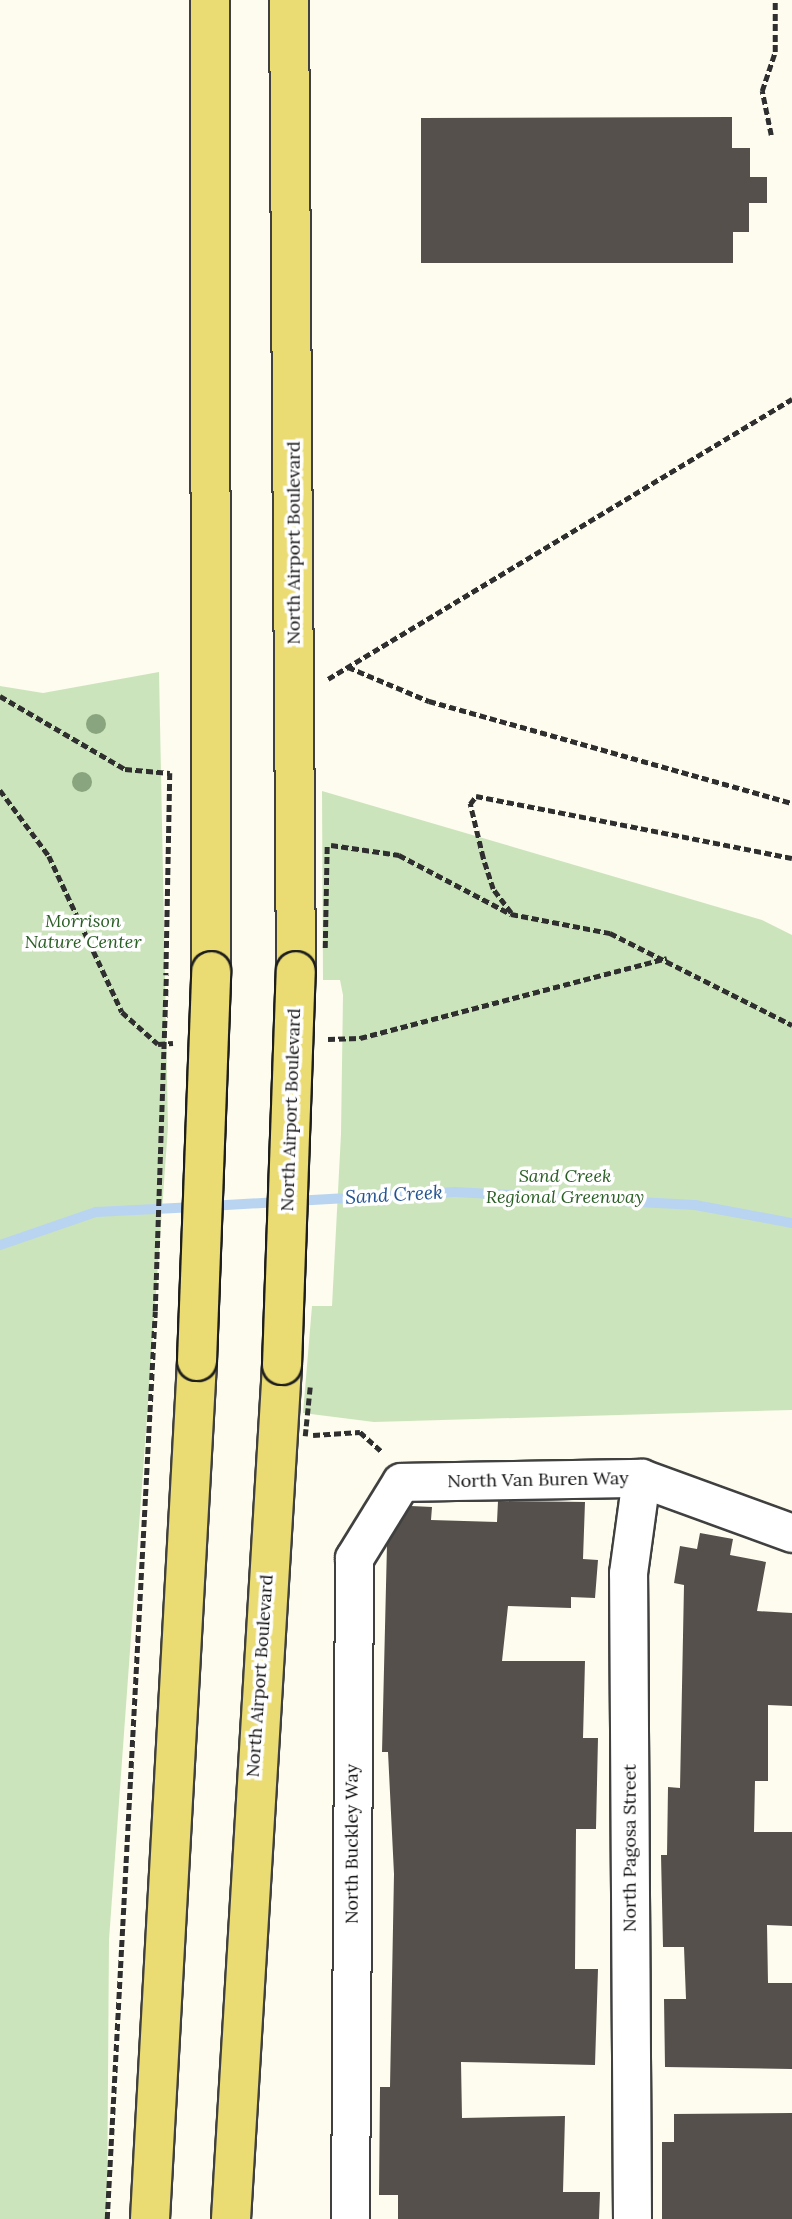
<!DOCTYPE html>
<html>
<head>
<meta charset="utf-8">
<style>
  body { margin:0 }
  #map { position:relative; width:792px; height:2219px; overflow:hidden; background:#fdfcef; font-family:Lora,serif }
  div>[style] { position:absolute }
  [style*='--x'] { left:calc(var(--x)*1px); top:calc(var(--y)*1px); width:calc(var(--w)*1px); rotate:calc(var(--a)*1deg) }
  .green>* { inset:0; background:#cce4bc }
  .stream>* { height:10px; margin:-5px; padding:0 5px; transform-origin:5px; border-radius:5px; background:#b9d4f0 }
  .building>* { inset:0; background:#55504b }
  .path>* { height:4.5px; margin-top:-2.25px; transform-origin:0; background:repeating-linear-gradient(90deg,#2f2f2f 0 7px,transparent 0 10.5px) }
  .roads { filter:drop-shadow(2px 0 #404040) drop-shadow(-2px 0 #404040) drop-shadow(0 2px #404040) drop-shadow(0 -2px #404040) }
  .minor>* { height:37px; margin:-18.5px; padding:0 18.5px; transform-origin:18.5px; border-radius:18.5px; background:#fff }
  .primary>* { height:38px; margin:-19px; padding:0 19px; transform-origin:19px; border-radius:19px; background:#eadc73 }
  .path-bridge>* { height:4.5px; margin-top:-2.25px; transform-origin:0; background:repeating-linear-gradient(90deg,#2f2f2f 0 7px,transparent 0 10.5px) }
  .bridges { filter:drop-shadow(2px 0 #1e1e1e) drop-shadow(-2px 0 #1e1e1e) drop-shadow(0 2px #1e1e1e) drop-shadow(0 -2px #1e1e1e) }
  .primary-bridge>* { height:38px; margin:-19px; padding:0 19px; transform-origin:19px; border-radius:19px; background:#eadc73 }
  .trees>* { width:20px; height:20px; margin:-10px; border-radius:50%; background:#88a57f }
  span { translate:-50% -50%; white-space:nowrap; text-align:center; line-height:1.15; -webkit-text-stroke:7px #fff; paint-order:stroke }
  .street-label { font-size:18px; color:#0d0d0d }
  .park-label { font-size:18px; color:#295e24; font-style:italic }
  .water-label { font-size:19px; color:#245492; font-style:italic }
</style>
</head>
<body>
<div id="map">
  <div class="green">
    <i style="clip-path:polygon(159px 672px,168px 1127px,109px 1940px,107px 2219px,0 2219px,0 686px,43px 693px)"></i>
    <i style="clip-path:polygon(322px 791px,762px 920px,792px 935px,792px 1410px,374px 1422px,303px 1413px,312px 1306px,332px 1306px,341px 1134px,343px 995px,340px 980px,323px 980px)"></i>
  </div>
  <div class="stream">
    <i style="--x:294;--y:1201;--w:161;--a:-3.2"></i>
    <i style="--x:455;--y:1192;--w:240;--a:3.1"></i>
    <i style="--x:695;--y:1205;--w:99;--a:10.5"></i>
    <i style="--x:210;--y:1206;--w:69;--a:-3.3"></i>
    <i style="--x:0;--y:1245;--w:102;--a:-19"></i>
    <i style="--x:96;--y:1212;--w:99;--a:-2.9"></i>
  </div>
  <div class="building">
    <i style="clip-path:polygon(732px 117px,732px 148px,750px 148px,750px 177px,767px 177px,767px 203px,749px 203px,749px 232px,733px 232px,733px 263px,421px 263px,421px 118px)"></i>
    <i style="clip-path:polygon(498px 1501px,585px 1502px,583px 1559px,598px 1560px,595px 1598px,571px 1597px,571px 1608px,508px 1606px,502px 1661px,585px 1661px,583px 1738px,598px 1738px,596px 1829px,576px 1829px,575px 1969px,598px 1969px,595px 2065px,461px 2062px,462px 2118px,565px 2116px,563px 2192px,600px 2192px,599px 2219px,398px 2219px,398px 2195px,379px 2195px,380px 2087px,390px 2087px,394px 1874px,388px 1752px,382px 1752px,387px 1544px,411px 1506px,432px 1507px,431px 1520px,497px 1522px)"></i>
    <i style="clip-path:polygon(700px 1533px,733px 1539px,730px 1555px,766px 1562px,757px 1611px,792px 1613px,792px 1706px,768px 1705px,768px 1781px,755px 1781px,754px 1832px,792px 1832px,792px 1926px,767px 1925px,768px 1983px,792px 1983px,792px 2069px,665px 2067px,664px 1999px,686px 1999px,684px 1947px,663px 1947px,661px 1855px,667px 1855px,668px 1787px,680px 1788px,684px 1585px,674px 1583px,680px 1546px,697px 1549px)"></i>
    <i style="clip-path:polygon(792px 2113px,792px 2219px,662px 2219px,662px 2142px,674px 2142px,674px 2114px)"></i>
  </div>
  <div class="path">
    <i style="--x:771;--y:135;--w:45;--a:-101.6"></i>
    <i style="--x:762;--y:91;--w:41;--a:-71.6"></i>
    <i style="--x:775;--y:52;--w:52;--a:-90"></i>
    <i style="--x:348;--y:667;--w:88;--a:22.8"></i>
    <i style="--x:429;--y:701;--w:377;--a:15.7"></i>
    <i style="--x:328;--y:679;--w:542;--a:-31.11"></i>
    <i style="--x:0;--y:696;--w:145;--a:30.3"></i>
    <i style="--x:125;--y:769;--w:45;--a:5.1"></i>
    <i style="--x:170;--y:773;--w:202;--a:91.1"></i>
    <i style="--x:0;--y:790;--w:82;--a:53.4"></i>
    <i style="--x:49;--y:856;--w:172;--a:64.9"></i>
    <i style="--x:122;--y:1012;--w:48;--a:41.6"></i>
    <i style="--x:158;--y:1044;--w:15;--a:-4"></i>
    <i style="--x:331;--y:845;--w:69;--a:8.4"></i>
    <i style="--x:399;--y:855;--w:127;--a:27.8"></i>
    <i style="--x:511;--y:914;--w:101;--a:10.9"></i>
    <i style="--x:610;--y:933;--w:204;--a:26.8"></i>
    <i style="--x:511;--y:913;--w:30;--a:-127"></i>
    <i style="--x:493;--y:889;--w:33;--a:-108"></i>
    <i style="--x:483;--y:858;--w:56;--a:-103.5"></i>
    <i style="--x:470;--y:804;--w:10;--a:-53"></i>
    <i style="--x:476;--y:796;--w:322;--a:11.1"></i>
    <i style="--x:328;--y:1039;--w:32;--a:-2"></i>
    <i style="--x:360;--y:1038;--w:317;--a:-14.6"></i>
    <i style="--x:313;--y:1435;--w:47;--a:-3.7"></i>
    <i style="--x:360;--y:1432;--w:31;--a:42"></i>
    <i style="--x:107;--y:2219;--w:909;--a:-86.97"></i>
  </div>
  <div class="roads">
    <div class="minor">
      <i style="--x:350;--y:2219;--w:661;--a:-89.65"></i>
      <i style="--x:354;--y:1558;--w:89;--a:-58.3"></i>
      <i style="--x:401;--y:1482;--w:240;--a:-1"></i>
      <i style="--x:641;--y:1478;--w:161;--a:20"></i>
      <i style="--x:632;--y:2219;--w:646;--a:-90.35"></i>
      <i style="--x:628;--y:1573;--w:96;--a:-82.2"></i>
    </div>
    <div class="primary">
      <i style="--x:210;--y:0;--w:971;--a:89.94"></i>
      <i style="--x:289;--y:0;--w:971;--a:89.59"></i>
      <i style="--x:150;--y:2219;--w:859;--a:-86.86"></i>
      <i style="--x:231;--y:2219;--w:856;--a:-86.58"></i>
    </div>
  </div>
  <div class="path-bridge">
    <i style="--x:325;--y:948;--w:104;--a:-88.9"></i>
    <i style="--x:155;--y:1311;--w:336;--a:-88.1"></i>
    <i style="--x:305;--y:1436;--w:49;--a:-84.2"></i>
  </div>
  <div class="bridges">
    <div class="primary-bridge">
      <i style="--x:197;--y:1361;--w:390;--a:-87.9"></i>
      <i style="--x:282;--y:1365;--w:394;--a:-88"></i>
    </div>
  </div>
  <div class="trees">
    <i style="left:96px;top:724px"></i>
    <i style="left:82px;top:782px"></i>
  </div>
  <div class="street-label">
    <span style="left:294px;top:543px;rotate:-90deg">North Airport Boulevard</span>
    <span style="left:291px;top:1110px;rotate:-88deg">North Airport Boulevard</span>
    <span style="left:538px;top:1480px;rotate:-1deg">North Van Buren Way</span>
    <span style="left:260px;top:1676px;rotate:-86deg">North Airport Boulevard</span>
    <span style="left:352px;top:1844px;rotate:-90deg">North Buckley Way</span>
    <span style="left:630px;top:1848px;rotate:-90deg">North Pagosa Street</span>
  </div>
  <div class="park-label">
    <span style="left:83px;top:932px">Morrison<br>Nature Center</span>
    <span style="left:565px;top:1187px">Sand Creek<br>Regional Greenway</span>
  </div>
  <div class="water-label">
    <span style="left:394px;top:1195px;rotate:-3deg">Sand Creek</span>
  </div>
</div>
</body>
</html>
